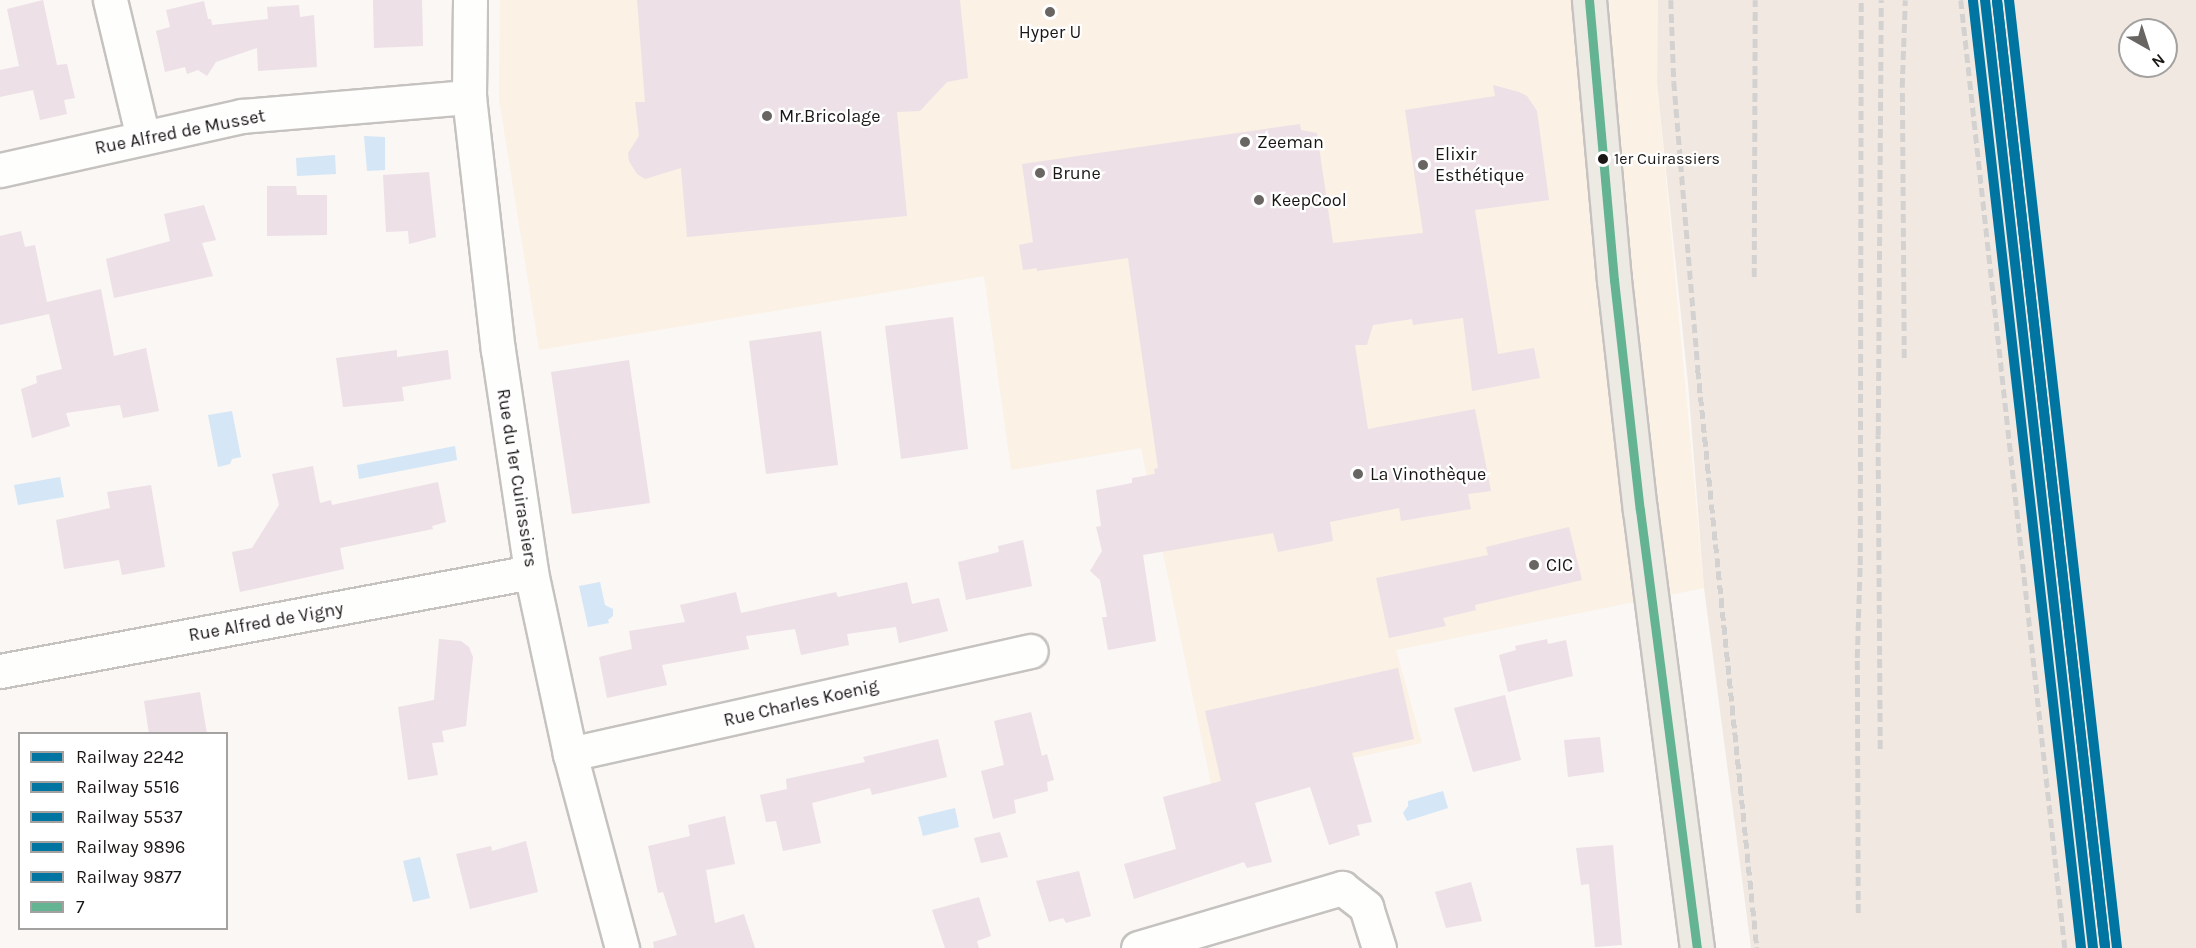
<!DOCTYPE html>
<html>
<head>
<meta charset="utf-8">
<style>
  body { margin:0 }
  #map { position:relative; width:2196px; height:948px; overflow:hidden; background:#faf7f4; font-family:Karla,sans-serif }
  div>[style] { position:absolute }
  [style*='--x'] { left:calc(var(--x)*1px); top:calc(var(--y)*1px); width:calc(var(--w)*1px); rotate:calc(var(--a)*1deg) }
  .commercial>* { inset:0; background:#fbf1e5 }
  .built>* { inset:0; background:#f1e9e1 }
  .water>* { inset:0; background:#d5e6f6 }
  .building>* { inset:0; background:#ede0e7 }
  .roads { filter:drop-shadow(2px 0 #c5c2c0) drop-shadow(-2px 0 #c5c2c0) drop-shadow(0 2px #c5c2c0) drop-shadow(0 -2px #c5c2c0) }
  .minor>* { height:33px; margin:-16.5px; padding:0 16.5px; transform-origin:16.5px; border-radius:16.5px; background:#fefefd }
  .major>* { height:33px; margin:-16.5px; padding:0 16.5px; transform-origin:16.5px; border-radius:16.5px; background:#ede9e3 }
  .rail>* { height:4.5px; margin-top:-2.25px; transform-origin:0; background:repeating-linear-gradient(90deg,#d4d2d1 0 9px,transparent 0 13.5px) }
  .bus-1>* { height:9px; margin:-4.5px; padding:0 4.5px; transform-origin:4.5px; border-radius:4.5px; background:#64b392 }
  .rail-1>* { height:10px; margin:-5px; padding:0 5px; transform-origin:5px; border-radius:5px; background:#0075a1 }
  .rail-2>* { height:10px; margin:-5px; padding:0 5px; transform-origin:5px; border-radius:5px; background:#0075a1 }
  .rail-3>* { height:10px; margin:-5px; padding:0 5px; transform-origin:5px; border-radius:5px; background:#0075a1 }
  .rail-4>* { height:10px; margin:-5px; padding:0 5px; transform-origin:5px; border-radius:5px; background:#0075a1 }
  .rail-5>* { height:10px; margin:-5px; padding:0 5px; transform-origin:5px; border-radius:5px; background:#0075a1 }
  .dots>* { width:16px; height:16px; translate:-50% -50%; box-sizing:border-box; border:3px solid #fff; border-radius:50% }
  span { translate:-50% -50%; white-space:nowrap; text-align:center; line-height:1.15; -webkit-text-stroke:4.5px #fff; paint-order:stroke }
  .bus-label { font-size:16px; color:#1a1715 }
  .left { translate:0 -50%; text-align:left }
  .poi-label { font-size:18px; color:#1a1715 }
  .street-label { font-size:18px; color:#1a1715 }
  .legend { position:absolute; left:18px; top:732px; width:210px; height:198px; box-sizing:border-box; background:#fff; border:2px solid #a3a2a1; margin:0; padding:8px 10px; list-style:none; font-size:18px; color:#1a1715 }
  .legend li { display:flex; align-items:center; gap:12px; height:30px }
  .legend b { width:30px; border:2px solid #a3a2a1 }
  .north { position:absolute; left:2118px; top:18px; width:60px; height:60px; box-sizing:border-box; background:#fff; border:2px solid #a3a2a1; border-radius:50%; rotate:141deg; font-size:16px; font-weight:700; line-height:24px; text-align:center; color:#1a1715 }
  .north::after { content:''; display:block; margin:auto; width:21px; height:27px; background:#686563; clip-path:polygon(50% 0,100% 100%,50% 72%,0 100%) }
</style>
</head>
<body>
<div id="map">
  <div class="commercial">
    <i style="clip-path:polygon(500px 0,1658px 0,1657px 83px,1704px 588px,1396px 650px,1422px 743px,1212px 789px,1141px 448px,1011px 470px,984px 276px,539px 350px,499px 99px)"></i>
  </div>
  <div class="built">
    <i style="clip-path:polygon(evenodd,1658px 0,2196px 0,2196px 948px,1751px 948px,1704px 588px,1688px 383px,1657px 83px,1658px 0,2130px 30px,2166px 30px,2166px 66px,2130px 66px,2130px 30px)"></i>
  </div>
  <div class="water">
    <i style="clip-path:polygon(364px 136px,385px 137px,385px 170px,367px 171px)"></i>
    <i style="clip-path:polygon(335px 155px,336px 174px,297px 176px,296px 158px)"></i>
    <i style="clip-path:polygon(232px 411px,241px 457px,232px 459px,230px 464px,218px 467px,208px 415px)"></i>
    <i style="clip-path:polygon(455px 446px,457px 460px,359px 479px,357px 465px)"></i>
    <i style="clip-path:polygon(60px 477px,64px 497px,18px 505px,14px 485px)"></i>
    <i style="clip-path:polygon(600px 582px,605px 605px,613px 609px,613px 616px,608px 620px,609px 623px,588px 627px,579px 586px)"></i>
    <i style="clip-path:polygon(1443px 791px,1448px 808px,1407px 821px,1403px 813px,1408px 806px,1408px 801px)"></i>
    <i style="clip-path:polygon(955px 808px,959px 827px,923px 836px,918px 817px)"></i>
    <i style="clip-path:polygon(420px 857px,430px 898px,413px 902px,403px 861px)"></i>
  </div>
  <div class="building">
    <i style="clip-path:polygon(43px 0,57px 65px,67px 64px,75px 98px,64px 100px,67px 114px,40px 120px,33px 90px,0 97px,0 70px,19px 66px,7px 9px)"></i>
    <i style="clip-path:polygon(373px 0,422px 0,423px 46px,374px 48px)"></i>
    <i style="clip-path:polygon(637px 0,960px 0,968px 78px,947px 82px,920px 111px,897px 112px,907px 216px,687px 237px,681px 168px,645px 179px,637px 174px,629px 161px,628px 153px,639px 136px,635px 102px,645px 102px)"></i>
    <i style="clip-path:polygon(204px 1px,208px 19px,211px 19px,212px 25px,268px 19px,267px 7px,299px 5px,300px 17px,314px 15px,317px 67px,258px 71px,257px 48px,216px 62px,207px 76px,198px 70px,187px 74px,185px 67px,165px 72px,156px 31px,170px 27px,166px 10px)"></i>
    <i style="clip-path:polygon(1493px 85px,1519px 92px,1527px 96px,1537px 111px,1549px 200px,1475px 210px,1498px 354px,1534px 348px,1540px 378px,1472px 391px,1463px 318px,1413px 325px,1412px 319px,1373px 325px,1367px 345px,1355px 345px,1368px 429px,1475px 409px,1491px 491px,1468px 494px,1471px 509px,1401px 521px,1399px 508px,1330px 522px,1333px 541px,1278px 552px,1273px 533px,1143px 555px,1156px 641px,1108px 650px,1102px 617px,1107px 617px,1100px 580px,1090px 571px,1102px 551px,1096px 527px,1101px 526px,1096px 490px,1132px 483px,1132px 478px,1155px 474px,1154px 469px,1158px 468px,1128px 258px,1037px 271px,1037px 268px,1023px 270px,1019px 245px,1033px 242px,1022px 164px,1300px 124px,1301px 130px,1317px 133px,1333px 243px,1423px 233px,1405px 110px,1495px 96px)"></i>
    <i style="clip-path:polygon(429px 172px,436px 237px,409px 244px,408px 231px,386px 232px,383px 175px)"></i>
    <i style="clip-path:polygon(267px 186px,296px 186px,297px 195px,327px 195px,327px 235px,267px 236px)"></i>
    <i style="clip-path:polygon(204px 205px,216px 240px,202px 243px,213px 276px,114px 298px,106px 259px,170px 241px,164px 214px)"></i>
    <i style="clip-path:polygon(21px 231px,25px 247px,35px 245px,47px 302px,101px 289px,114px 356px,146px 348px,159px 411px,123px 418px,120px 405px,66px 413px,70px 426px,32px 438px,21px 389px,37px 383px,36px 376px,62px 369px,49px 314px,0 325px,0 236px)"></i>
    <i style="clip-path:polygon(953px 317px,968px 449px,901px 459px,885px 326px)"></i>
    <i style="clip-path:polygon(821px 331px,838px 465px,766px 474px,749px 341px)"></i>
    <i style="clip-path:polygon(397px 350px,397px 357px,448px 350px,451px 379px,402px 387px,404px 401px,343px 407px,336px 358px)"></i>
    <i style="clip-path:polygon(629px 360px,650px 503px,572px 514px,551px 372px)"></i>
    <i style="clip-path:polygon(313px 466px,320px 503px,331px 500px,332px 505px,438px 482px,446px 522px,432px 526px,433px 529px,340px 548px,344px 569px,240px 592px,232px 552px,252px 548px,279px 505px,272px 474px)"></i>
    <i style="clip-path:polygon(151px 485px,165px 567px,122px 575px,119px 560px,64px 569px,56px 520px,110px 508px,107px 492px)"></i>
    <i style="clip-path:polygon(1569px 527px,1582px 580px,1475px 605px,1476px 610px,1443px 618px,1446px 626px,1389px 638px,1376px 578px,1488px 555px,1486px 547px)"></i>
    <i style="clip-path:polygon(1023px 540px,1032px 586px,966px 600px,958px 562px,999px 552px,998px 546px)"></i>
    <i style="clip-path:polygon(907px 582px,912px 604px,939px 598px,948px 631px,899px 643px,896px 627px,847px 634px,849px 645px,801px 655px,795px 629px,746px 636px,749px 649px,662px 665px,667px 685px,607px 698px,599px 657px,632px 649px,629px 631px,685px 622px,680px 605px,736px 592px,741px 613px,836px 592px,838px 597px)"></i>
    <i style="clip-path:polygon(439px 639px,461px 641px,469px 647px,473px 657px,466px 726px,442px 731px,444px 742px,432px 743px,438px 775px,408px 780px,398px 707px,434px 700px)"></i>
    <i style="clip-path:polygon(1547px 639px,1548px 644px,1566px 640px,1573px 676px,1508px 692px,1499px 655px,1516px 650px,1515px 646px)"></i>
    <i style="clip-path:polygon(1398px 668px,1414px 739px,1352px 753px,1372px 822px,1357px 825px,1360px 835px,1329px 845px,1310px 787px,1255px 803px,1272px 862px,1247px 868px,1244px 862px,1134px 899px,1124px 864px,1176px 849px,1163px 797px,1221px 781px,1205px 711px)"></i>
    <i style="clip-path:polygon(200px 692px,207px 734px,149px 734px,144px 701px)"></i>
    <i style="clip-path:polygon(1505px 695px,1521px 760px,1473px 772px,1454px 708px)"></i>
    <i style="clip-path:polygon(1031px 712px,1042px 756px,1047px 754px,1054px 780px,1047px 782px,1048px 791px,1014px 800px,1016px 813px,993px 819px,981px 771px,1004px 765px,994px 721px)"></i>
    <i style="clip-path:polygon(1600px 737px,1604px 772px,1568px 777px,1564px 740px)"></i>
    <i style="clip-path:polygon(938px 739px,947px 777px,872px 795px,870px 788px,812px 803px,821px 843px,783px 851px,776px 821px,766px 822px,760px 795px,787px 789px,786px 779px,865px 762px,863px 757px)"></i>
    <i style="clip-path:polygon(725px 816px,735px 864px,706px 870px,715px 923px,744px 914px,755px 948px,654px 948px,653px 942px,677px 935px,663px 892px,658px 893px,648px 846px,690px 836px,688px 825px)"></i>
    <i style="clip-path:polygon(1000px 832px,1008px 857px,981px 863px,974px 838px)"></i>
    <i style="clip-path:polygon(526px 841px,538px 892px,470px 909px,456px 854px,491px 846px,492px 851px)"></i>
    <i style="clip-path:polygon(1613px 845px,1622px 945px,1595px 947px,1589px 884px,1581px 885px,1576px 848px)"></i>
    <i style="clip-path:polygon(1079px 871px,1091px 916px,1066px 923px,1063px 918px,1049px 922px,1036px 881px)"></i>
    <i style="clip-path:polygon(1471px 882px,1482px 921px,1446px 928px,1435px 892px)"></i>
    <i style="clip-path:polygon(979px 897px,991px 936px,977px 941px,979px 948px,945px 948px,932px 910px)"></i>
  </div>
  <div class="roads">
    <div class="minor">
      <i style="--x:110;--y:0;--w:141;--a:76.5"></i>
      <i style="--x:470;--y:0;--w:97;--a:90.6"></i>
      <i style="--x:469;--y:97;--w:255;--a:83.5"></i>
      <i style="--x:498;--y:350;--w:224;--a:81.5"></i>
      <i style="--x:531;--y:572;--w:186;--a:77.9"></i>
      <i style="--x:570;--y:754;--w:201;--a:75"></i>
      <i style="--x:0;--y:170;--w:248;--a:-12.6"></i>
      <i style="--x:242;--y:116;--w:228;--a:-4.8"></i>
      <i style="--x:0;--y:671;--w:540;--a:-10.56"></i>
      <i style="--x:570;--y:754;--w:472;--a:-12.6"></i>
      <i style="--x:1138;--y:948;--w:213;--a:-16.4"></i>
      <i style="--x:1342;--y:888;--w:31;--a:38"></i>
      <i style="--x:1366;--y:907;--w:43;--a:72.4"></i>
    </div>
    <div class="major">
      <i style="--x:1589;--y:0;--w:281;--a:84.9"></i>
      <i style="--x:1614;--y:280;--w:231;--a:83.6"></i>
      <i style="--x:1640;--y:510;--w:442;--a:82.6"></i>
    </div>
  </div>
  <div class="rail">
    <i style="--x:1671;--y:0;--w:82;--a:87.9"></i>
    <i style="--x:1674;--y:82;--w:289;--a:85.2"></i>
    <i style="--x:1698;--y:370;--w:581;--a:84.17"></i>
    <i style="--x:1961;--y:0;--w:954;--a:83.74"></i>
    <i style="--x:1754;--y:277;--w:277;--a:-89.8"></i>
    <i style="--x:1904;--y:358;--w:271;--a:-90.4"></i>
    <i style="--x:1902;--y:87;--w:87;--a:-88"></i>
    <i style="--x:1880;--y:749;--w:314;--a:-90.4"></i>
    <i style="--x:1878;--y:435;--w:435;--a:-89.6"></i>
    <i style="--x:1858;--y:913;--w:255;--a:-90.2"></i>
    <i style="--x:1857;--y:658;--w:93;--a:-88.2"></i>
    <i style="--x:1860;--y:565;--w:565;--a:-89.9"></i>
  </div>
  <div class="bus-1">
    <i style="--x:1589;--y:0;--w:281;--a:84.9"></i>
    <i style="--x:1614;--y:280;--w:231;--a:83.6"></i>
    <i style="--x:1640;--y:510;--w:442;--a:82.6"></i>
  </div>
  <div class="rail-1">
    <i style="--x:1985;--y:0;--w:954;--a:83.5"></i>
  </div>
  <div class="rail-2">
    <i style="--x:1973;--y:1;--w:953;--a:83.49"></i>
  </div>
  <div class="rail-3">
    <i style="--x:2009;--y:0;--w:954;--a:83.5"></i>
  </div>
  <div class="rail-4">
    <i style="--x:1997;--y:0;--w:953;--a:83.49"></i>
  </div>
  <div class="rail-5">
    <i style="--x:1997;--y:1;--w:953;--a:83.49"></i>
  </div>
  <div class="dots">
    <i style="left:1050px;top:12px;background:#686563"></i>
    <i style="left:767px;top:116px;background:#686563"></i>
    <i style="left:1245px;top:142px;background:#686563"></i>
    <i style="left:1603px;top:159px;background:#1a1715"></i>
    <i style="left:1423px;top:165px;background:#686563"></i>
    <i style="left:1040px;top:173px;background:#686563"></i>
    <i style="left:1259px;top:200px;background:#686563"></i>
    <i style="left:1358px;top:474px;background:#686563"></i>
    <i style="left:1534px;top:565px;background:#686563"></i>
  </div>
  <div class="bus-label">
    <span class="left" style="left:1614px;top:159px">1er Cuirassiers</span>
  </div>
  <div class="poi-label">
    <span style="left:1050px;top:32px">Hyper U</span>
    <span class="left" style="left:779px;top:116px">Mr.Bricolage</span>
    <span class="left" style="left:1257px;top:142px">Zeeman</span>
    <span class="left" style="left:1435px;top:165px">Elixir<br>Esthétique</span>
    <span class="left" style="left:1052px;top:173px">Brune</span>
    <span class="left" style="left:1271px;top:200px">KeepCool</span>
    <span class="left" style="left:1370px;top:474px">La Vinothèque</span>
    <span class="left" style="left:1546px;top:565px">CIC</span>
  </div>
  <div class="street-label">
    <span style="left:180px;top:132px;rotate:-11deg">Rue Alfred de Musset</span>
    <span style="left:517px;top:478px;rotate:81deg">Rue du 1er Cuirassiers</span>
    <span style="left:266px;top:622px;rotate:-10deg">Rue Alfred de Vigny</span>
    <span style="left:801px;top:703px;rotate:-13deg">Rue Charles Koenig</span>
  </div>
  <ul class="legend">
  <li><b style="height:8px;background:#0075a1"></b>Railway 2242</li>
  <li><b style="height:8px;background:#0075a1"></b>Railway 5516</li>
  <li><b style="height:8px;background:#0075a1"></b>Railway 5537</li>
  <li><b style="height:8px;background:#0075a1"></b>Railway 9896</li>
  <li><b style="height:8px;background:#0075a1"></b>Railway 9877</li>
  <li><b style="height:8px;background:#64b392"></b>7</li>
  </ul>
  <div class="north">N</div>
</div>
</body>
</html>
